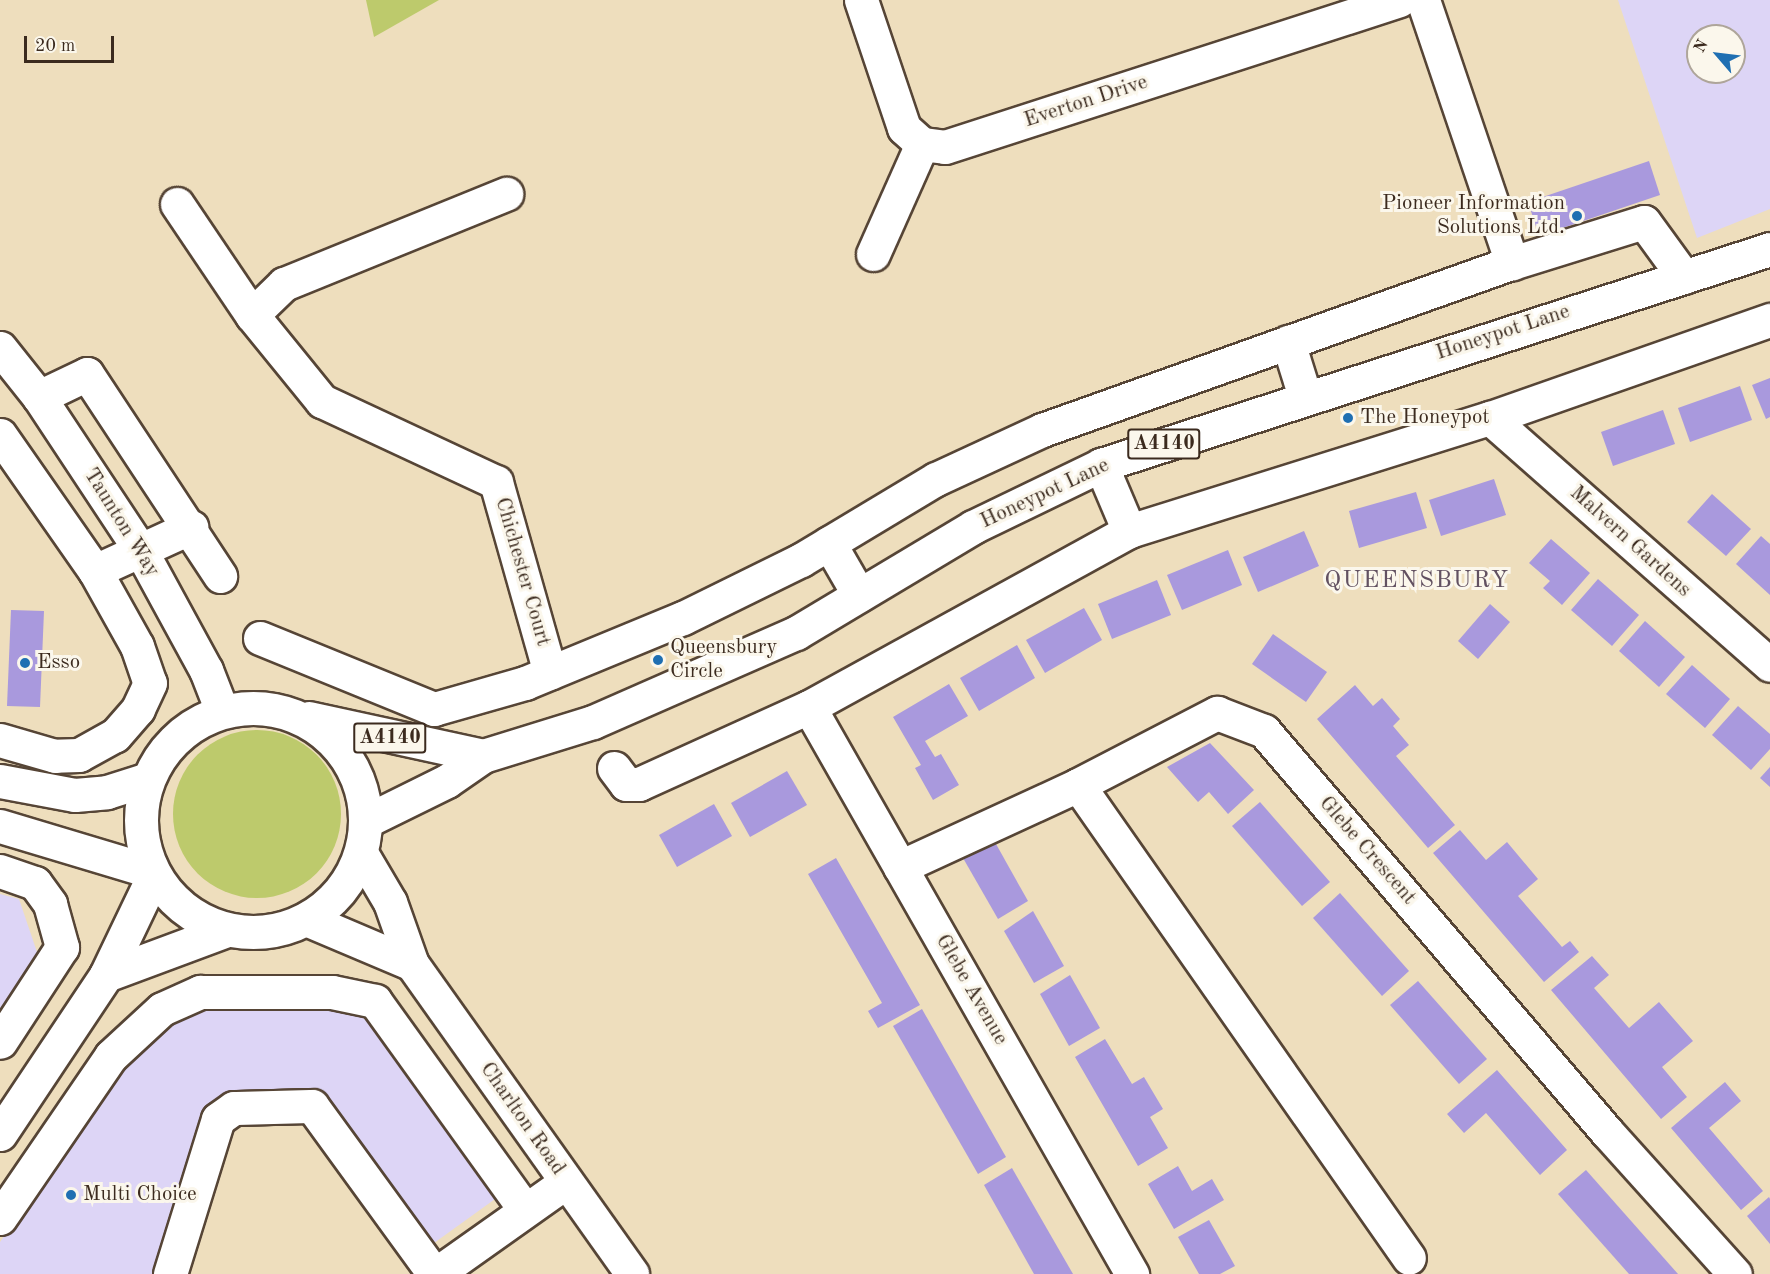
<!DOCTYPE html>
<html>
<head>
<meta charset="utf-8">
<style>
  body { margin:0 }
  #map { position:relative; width:1770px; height:1274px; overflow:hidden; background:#eedebd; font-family:"Old Standard TT",serif }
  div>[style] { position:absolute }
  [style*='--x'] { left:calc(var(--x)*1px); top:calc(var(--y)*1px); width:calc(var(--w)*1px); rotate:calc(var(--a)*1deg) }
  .built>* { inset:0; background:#ddd5f6 }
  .green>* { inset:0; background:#bdca6c }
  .round { border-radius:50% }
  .building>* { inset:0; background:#a999dd }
  .roads { filter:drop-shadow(2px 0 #564536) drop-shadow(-2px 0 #564536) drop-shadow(0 2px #564536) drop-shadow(0 -2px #564536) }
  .minor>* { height:33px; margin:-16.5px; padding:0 16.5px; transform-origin:16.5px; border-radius:16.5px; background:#fff }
  .major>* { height:33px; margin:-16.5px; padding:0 16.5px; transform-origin:16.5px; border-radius:16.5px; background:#fff }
  .major>.ring { margin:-16.5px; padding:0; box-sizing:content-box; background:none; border:33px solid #fff; border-radius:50% }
  .dots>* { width:16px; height:16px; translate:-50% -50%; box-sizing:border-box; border:3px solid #fbf7ec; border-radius:50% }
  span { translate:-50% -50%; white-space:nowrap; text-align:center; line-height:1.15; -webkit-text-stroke:6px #fbf7ec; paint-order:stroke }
  .shield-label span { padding:2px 4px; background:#fbf7ec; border:2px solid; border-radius:4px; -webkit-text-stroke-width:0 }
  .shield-label { font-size:20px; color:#3b2a1e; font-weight:700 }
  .street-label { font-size:21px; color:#3b2a1e }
  .poi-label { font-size:21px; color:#3b2a1e }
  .right { translate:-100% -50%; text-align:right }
  .left { translate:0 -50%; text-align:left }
  .quarter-label { font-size:24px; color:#625161; letter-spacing:1.5px }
  .north { position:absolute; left:1686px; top:24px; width:60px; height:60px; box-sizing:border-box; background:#fbf7ec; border:2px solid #aea59a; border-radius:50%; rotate:298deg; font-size:16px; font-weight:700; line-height:24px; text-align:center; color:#3b2a1e }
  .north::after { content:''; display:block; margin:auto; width:21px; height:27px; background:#1f6fb2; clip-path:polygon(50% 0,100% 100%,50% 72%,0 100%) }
  .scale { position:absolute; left:24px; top:36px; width:90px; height:27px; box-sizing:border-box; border:3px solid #3b2a1e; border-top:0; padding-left:8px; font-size:18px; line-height:21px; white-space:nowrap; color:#3b2a1e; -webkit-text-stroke:4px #fbf7ec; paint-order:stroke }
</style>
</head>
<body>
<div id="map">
  <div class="built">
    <i style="clip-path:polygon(evenodd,1618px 0,1770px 0,1770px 209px,1697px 238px,1618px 0,1698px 36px,1734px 36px,1734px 72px,1698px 72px,1698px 36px)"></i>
    <i style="clip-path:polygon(0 894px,19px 899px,40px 961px,0 1020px)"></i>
    <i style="clip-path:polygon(190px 1006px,366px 1012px,513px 1186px,416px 1256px,308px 1109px,228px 1127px,172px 1274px,0 1274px,0 1242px,107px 1087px,149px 1037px)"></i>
  </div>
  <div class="green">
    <i style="clip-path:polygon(366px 0,439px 0,374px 37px)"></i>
    <i class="round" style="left:173px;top:730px;width:168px;height:168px"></i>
  </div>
  <div class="building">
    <i style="clip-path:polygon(1649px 161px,1660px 195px,1539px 236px,1528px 202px)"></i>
    <i style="clip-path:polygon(1770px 378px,1770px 417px,1766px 419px,1752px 385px)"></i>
    <i style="clip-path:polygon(1740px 386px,1752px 420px,1690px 442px,1678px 408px)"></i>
    <i style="clip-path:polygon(1663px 410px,1675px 444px,1613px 466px,1601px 432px)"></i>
    <i style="clip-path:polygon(1494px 479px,1506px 515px,1441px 536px,1429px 500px)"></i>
    <i style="clip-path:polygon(1416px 492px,1427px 528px,1359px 548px,1349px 511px)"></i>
    <i style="clip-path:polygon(1712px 494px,1751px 529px,1726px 556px,1687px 522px)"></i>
    <i style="clip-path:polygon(1304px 531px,1319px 566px,1258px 592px,1243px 557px)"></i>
    <i style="clip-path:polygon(1761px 536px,1770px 544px,1770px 595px,1736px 564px)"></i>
    <i style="clip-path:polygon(1551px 539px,1590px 573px,1562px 605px,1543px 588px,1550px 581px,1529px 563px)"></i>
    <i style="clip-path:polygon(1228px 550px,1242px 585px,1182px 610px,1167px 575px)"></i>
    <i style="clip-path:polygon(1598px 579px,1639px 615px,1612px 646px,1571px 610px)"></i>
    <i style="clip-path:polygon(1157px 580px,1171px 615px,1112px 639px,1098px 604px)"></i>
    <i style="clip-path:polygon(1490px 604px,1510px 622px,1478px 659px,1458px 641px)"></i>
    <i style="clip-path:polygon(1084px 608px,1102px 640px,1045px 673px,1026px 640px)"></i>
    <i style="clip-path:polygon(11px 610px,44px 611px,40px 707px,7px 706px)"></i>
    <i style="clip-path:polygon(1645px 621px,1685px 657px,1659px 687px,1619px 651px)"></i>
    <i style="clip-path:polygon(1273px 634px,1327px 672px,1306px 702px,1252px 664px)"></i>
    <i style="clip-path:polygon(1017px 645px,1035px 678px,979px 711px,960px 678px)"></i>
    <i style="clip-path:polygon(1692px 665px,1730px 699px,1705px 728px,1666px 694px)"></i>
    <i style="clip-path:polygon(949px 684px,968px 716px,925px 741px,935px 757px,941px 754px,959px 785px,933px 800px,915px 768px,921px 765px,893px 717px)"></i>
    <i style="clip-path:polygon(1355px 685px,1373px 706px,1382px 698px,1400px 719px,1393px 726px,1409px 745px,1396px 756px,1455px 825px,1428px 848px,1317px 719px)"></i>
    <i style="clip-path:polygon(1738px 706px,1770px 734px,1770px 749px,1751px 770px,1712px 735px)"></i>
    <i style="clip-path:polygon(1210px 743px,1254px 790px,1228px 814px,1209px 792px,1198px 802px,1167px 767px)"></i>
    <i style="clip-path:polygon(1770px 767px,1770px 787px,1760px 778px)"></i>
    <i style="clip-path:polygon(787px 771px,807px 805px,750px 837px,731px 803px)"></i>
    <i style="clip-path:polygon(1260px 802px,1330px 882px,1302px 906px,1232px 826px)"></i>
    <i style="clip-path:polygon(714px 804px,732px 836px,677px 867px,659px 835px)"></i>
    <i style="clip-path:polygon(1460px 830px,1486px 860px,1507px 842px,1538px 879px,1518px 896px,1562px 947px,1570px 941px,1579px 952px,1544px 982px,1433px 853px)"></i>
    <i style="clip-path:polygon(996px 844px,1028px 901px,998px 919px,963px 858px)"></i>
    <i style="clip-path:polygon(836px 858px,920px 1005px,878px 1028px,868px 1011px,882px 1003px,808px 874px)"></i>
    <i style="clip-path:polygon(1340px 893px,1409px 971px,1382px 996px,1313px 918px)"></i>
    <i style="clip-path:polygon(1033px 911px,1064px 966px,1034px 983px,1004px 931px)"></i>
    <i style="clip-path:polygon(1592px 956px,1609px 975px,1594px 988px,1629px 1028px,1659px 1002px,1693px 1041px,1662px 1067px,1687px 1097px,1661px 1119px,1551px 990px)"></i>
    <i style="clip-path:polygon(1070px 975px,1100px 1028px,1069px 1046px,1040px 994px)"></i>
    <i style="clip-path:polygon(1418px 981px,1487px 1059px,1459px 1084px,1390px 1005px)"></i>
    <i style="clip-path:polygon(922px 1009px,1006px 1157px,978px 1174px,893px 1026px)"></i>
    <i style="clip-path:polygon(1105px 1039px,1132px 1084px,1144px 1077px,1163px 1109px,1150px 1117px,1168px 1148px,1138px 1166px,1075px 1057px)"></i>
    <i style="clip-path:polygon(1497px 1070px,1567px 1150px,1540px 1175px,1486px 1113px,1464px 1133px,1447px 1114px)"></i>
    <i style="clip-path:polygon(1725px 1082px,1741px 1101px,1709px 1128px,1763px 1191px,1741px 1210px,1671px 1128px)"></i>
    <i style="clip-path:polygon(1178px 1166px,1192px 1191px,1212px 1179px,1224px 1200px,1174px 1229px,1148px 1184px)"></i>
    <i style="clip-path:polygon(1012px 1168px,1073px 1274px,1034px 1274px,984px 1185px)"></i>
    <i style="clip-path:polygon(1586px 1170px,1678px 1274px,1629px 1274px,1558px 1194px)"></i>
    <i style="clip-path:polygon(1769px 1197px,1770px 1199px,1770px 1244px,1747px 1216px)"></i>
    <i style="clip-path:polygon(1209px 1220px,1235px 1266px,1220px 1274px,1199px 1274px,1178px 1237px)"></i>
  </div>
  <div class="roads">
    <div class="minor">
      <i style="--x:861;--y:0;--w:135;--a:71.4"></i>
      <i style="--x:904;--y:128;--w:24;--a:42"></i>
      <i style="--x:922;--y:144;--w:23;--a:7"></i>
      <i style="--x:945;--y:147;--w:477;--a:-17.9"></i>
      <i style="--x:1423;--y:0;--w:278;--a:71.3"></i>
      <i style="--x:177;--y:204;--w:134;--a:56"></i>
      <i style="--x:252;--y:315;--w:111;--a:50.9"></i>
      <i style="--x:322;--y:401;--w:192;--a:25"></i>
      <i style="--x:496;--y:482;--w:198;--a:74.2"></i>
      <i style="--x:873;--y:254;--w:120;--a:-66"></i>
      <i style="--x:252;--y:315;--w:45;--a:-44.1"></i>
      <i style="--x:284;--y:284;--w:240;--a:-22.1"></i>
      <i style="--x:1288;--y:342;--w:58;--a:72.8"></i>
      <i style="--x:0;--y:348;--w:63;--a:51.5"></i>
      <i style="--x:39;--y:397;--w:185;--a:56.5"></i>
      <i style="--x:141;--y:551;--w:136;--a:61.4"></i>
      <i style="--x:206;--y:670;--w:44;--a:68.7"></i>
      <i style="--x:39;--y:397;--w:53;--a:-25.6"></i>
      <i style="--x:87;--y:374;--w:242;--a:56.6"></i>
      <i style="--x:1490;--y:418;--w:373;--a:41.4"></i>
      <i style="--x:0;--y:435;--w:166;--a:55.1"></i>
      <i style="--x:95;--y:571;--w:86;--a:60.8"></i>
      <i style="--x:137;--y:646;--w:39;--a:71"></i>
      <i style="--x:150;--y:683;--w:29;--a:115"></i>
      <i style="--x:138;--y:709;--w:35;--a:131"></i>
      <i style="--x:115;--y:735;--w:41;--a:150.9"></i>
      <i style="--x:79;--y:755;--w:24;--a:178"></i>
      <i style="--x:55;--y:756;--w:57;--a:-163.8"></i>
      <i style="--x:1101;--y:465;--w:72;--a:67"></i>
      <i style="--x:829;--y:543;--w:60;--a:60"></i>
      <i style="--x:95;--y:571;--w:106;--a:-24.6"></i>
      <i style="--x:260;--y:638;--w:188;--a:22.2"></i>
      <i style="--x:434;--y:709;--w:95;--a:-15.9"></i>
      <i style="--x:525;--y:683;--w:171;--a:-22.4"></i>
      <i style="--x:683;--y:618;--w:131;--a:-26.2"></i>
      <i style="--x:801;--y:560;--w:157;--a:-31"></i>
      <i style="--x:936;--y:479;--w:117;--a:-24.8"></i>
      <i style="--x:1042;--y:430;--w:499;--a:-19.6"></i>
      <i style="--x:1512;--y:263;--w:138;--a:-17.3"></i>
      <i style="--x:1644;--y:222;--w:68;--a:54"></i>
      <i style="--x:809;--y:707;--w:653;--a:60.33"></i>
      <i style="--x:614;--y:768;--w:20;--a:53"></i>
      <i style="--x:626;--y:784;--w:13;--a:0"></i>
      <i style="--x:639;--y:784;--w:187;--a:-24.4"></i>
      <i style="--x:809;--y:707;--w:365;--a:-28.8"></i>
      <i style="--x:1129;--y:531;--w:378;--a:-17.4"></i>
      <i style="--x:1490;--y:418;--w:297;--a:-19.3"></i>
      <i style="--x:1078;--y:785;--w:577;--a:55.02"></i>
      <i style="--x:361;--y:853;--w:57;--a:59.4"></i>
      <i style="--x:390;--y:902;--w:66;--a:70.5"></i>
      <i style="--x:412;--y:964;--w:380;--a:54.6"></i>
      <i style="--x:900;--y:867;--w:196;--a:-24.7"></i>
      <i style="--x:1078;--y:785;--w:157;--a:-27.4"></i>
      <i style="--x:1217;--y:713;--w:50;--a:21"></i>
      <i style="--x:1264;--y:731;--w:528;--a:49.46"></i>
      <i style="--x:1607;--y:1132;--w:191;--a:48"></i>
      <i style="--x:0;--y:871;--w:37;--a:19"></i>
      <i style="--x:35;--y:883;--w:26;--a:54"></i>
      <i style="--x:50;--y:904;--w:45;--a:74.4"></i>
      <i style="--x:62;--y:947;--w:113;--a:123.1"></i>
      <i style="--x:306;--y:919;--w:115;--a:23"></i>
      <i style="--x:106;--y:975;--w:129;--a:-20.4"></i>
      <i style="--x:0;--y:1134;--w:191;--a:-56.3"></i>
      <i style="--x:106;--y:975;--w:111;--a:-64.4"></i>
      <i style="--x:0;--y:1218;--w:196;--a:-55.6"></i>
      <i style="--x:111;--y:1056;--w:69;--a:-42.7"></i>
      <i style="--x:162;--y:1009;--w:42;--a:-24.1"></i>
      <i style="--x:200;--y:992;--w:132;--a:0"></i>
      <i style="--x:332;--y:992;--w:44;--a:11.8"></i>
      <i style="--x:375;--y:1001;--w:257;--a:54.3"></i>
      <i style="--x:170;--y:1274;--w:162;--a:-72.8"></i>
      <i style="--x:218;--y:1119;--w:19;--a:-35"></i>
      <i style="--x:234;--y:1108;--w:78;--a:-1.5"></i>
      <i style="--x:312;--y:1106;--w:208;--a:54"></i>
      <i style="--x:436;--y:1274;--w:159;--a:-35.3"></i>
    </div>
    <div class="major">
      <i class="ring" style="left:141px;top:708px;width:191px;height:191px"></i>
      <i style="--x:309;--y:718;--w:178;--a:12.3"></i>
      <i style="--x:0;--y:781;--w:76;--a:10.6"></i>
      <i style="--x:75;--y:795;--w:32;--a:-5"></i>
      <i style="--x:107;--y:792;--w:43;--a:-17.6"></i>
      <i style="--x:366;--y:821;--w:90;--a:-26.3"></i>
      <i style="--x:447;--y:781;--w:44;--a:-34.8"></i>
      <i style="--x:483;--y:756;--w:115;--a:-17.2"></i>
      <i style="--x:593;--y:722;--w:222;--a:-23.7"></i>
      <i style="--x:796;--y:633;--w:206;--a:-30.9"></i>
      <i style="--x:973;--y:527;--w:142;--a:-25.8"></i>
      <i style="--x:1101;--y:465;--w:703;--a:-17.89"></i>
      <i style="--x:0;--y:826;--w:160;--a:16.7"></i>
    </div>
  </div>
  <div class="dots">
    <i style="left:1577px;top:216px;background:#1f6fb2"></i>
    <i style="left:1348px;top:418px;background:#1f6fb2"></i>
    <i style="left:658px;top:660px;background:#1f6fb2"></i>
    <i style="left:25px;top:663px;background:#1f6fb2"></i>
    <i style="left:71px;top:1195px;background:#1f6fb2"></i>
  </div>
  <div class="shield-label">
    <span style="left:1164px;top:444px">A4140</span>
    <span style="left:390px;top:738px">A4140</span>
  </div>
  <div class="street-label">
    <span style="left:1086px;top:102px;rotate:-18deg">Everton Drive</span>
    <span style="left:1503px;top:333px;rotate:-18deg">Honeypot Lane</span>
    <span style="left:1045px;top:494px;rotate:-25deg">Honeypot Lane</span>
    <span style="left:121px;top:523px;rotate:58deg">Taunton Way</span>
    <span style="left:1630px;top:542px;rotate:42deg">Malvern Gardens</span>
    <span style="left:522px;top:572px;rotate:74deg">Chichester Court</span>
    <span style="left:1367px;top:851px;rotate:49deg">Glebe Crescent</span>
    <span style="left:971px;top:990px;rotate:60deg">Glebe Avenue</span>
    <span style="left:522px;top:1119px;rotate:55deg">Charlton Road</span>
  </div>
  <div class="poi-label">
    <span class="right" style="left:1565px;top:216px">Pioneer Information<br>Solutions Ltd.</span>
    <span class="left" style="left:1360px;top:418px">The Honeypot</span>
    <span class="left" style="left:670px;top:660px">Queensbury<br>Circle</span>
    <span class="left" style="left:37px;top:663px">Esso</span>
    <span class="left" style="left:83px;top:1195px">Multi Choice</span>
  </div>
  <div class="quarter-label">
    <span style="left:1417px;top:582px">QUEENSBURY</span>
  </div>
  <div class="north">N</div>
  <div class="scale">20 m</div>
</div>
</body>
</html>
